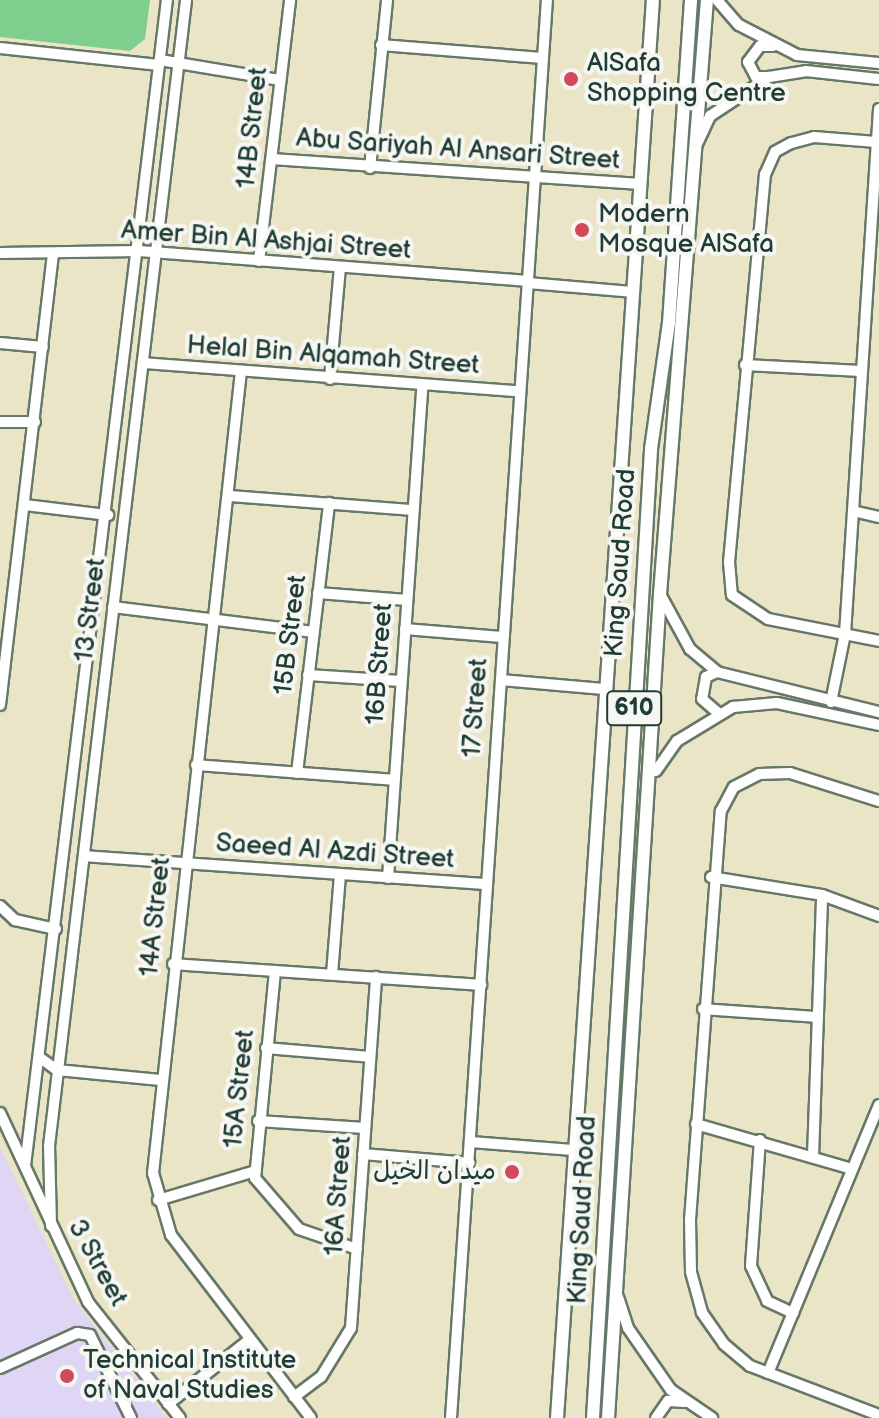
<!DOCTYPE html>
<html>
<head>
<meta charset="utf-8">
<style>
  body { margin:0 }
  #map { position:relative; width:879px; height:1418px; overflow:hidden; background:#ebe5c8; font-family:"Balsamiq Sans","Playpen Sans Arabic",sans-serif }
  div>[style] { position:absolute }
  [style*='--x'] { left:calc(var(--x)*1px); top:calc(var(--y)*1px); width:calc(var(--w)*1px); rotate:calc(var(--a)*1deg) }
  .built>* { inset:0; background:#dfd5f5 }
  .green>* { inset:0; background:#80ce8e }
  .roads { filter:drop-shadow(2px 0 #667868) drop-shadow(-2px 0 #667868) drop-shadow(0 2px #667868) drop-shadow(0 -2px #667868) }
  .minor>* { height:10px; margin:-5px; padding:0 5px; transform-origin:5px; border-radius:5px; background:#fff }
  .major>* { height:12px; margin:-6px; padding:0 6px; transform-origin:6px; border-radius:6px; background:#fff }
  .dots>* { width:22px; height:22px; translate:-50% -50%; box-sizing:border-box; border:4px solid #f6f6f2; border-radius:50% }
  span { translate:-50% -50%; white-space:nowrap; text-align:center; line-height:1.15; -webkit-text-stroke:8px #f6f6f2; paint-order:stroke }
  .shield-label span { padding:2px 6px; background:#f6f6f2; border:2px solid; border-radius:6px; -webkit-text-stroke-width:0 }
  .shield-label { font-size:24px; color:#1f3d34; font-weight:700 }
  .poi-label { font-size:26px; color:#1f3d34 }
  .left { translate:0 -50%; text-align:left }
  .right { translate:-100% -50%; text-align:right }
  .street-label { font-size:26px; color:#1f3d34 }
</style>
</head>
<body>
<div id="map">
  <div class="built">
    <i style="clip-path:polygon(0 1147px,74px 1300px,167px 1418px,0 1418px)"></i>
  </div>
  <div class="green">
    <i style="clip-path:polygon(0 0,150px 0,145px 39px,130px 51px,0 37px)"></i>
  </div>
  <div class="roads">
    <div class="minor">
      <i style="--x:717;--y:0;--w:33;--a:49"></i>
      <i style="--x:739;--y:25;--w:65;--a:27.3"></i>
      <i style="--x:797;--y:55;--w:82;--a:5.6"></i>
      <i style="--x:381;--y:45;--w:162;--a:4.6"></i>
      <i style="--x:0;--y:48;--w:160;--a:6.1"></i>
      <i style="--x:160;--y:60;--w:122;--a:9.5"></i>
      <i style="--x:769;--y:77;--w:13;--a:180"></i>
      <i style="--x:756;--y:77;--w:17;--a:-118"></i>
      <i style="--x:748;--y:62;--w:20;--a:-53"></i>
      <i style="--x:760;--y:46;--w:13;--a:0"></i>
      <i style="--x:698;--y:142;--w:29;--a:-65"></i>
      <i style="--x:710;--y:116;--w:71;--a:-33.5"></i>
      <i style="--x:769;--y:77;--w:37;--a:-9"></i>
      <i style="--x:806;--y:71;--w:73;--a:6.3"></i>
      <i style="--x:876;--y:142;--w:62;--a:-175.4"></i>
      <i style="--x:814;--y:137;--w:24;--a:165"></i>
      <i style="--x:791;--y:143;--w:18;--a:151"></i>
      <i style="--x:775;--y:152;--w:24;--a:114"></i>
      <i style="--x:765;--y:174;--w:390;--a:95.3"></i>
      <i style="--x:729;--y:562;--w:33;--a:85"></i>
      <i style="--x:732;--y:595;--w:43;--a:33.7"></i>
      <i style="--x:768;--y:619;--w:113;--a:11.2"></i>
      <i style="--x:273;--y:159;--w:367;--a:3.9"></i>
      <i style="--x:370;--y:168;--w:169;--a:-84.2"></i>
      <i style="--x:0;--y:253;--w:139;--a:-0.8"></i>
      <i style="--x:139;--y:251;--w:390;--a:4.4"></i>
      <i style="--x:259;--y:261;--w:263;--a:-83.2"></i>
      <i style="--x:528;--y:283;--w:104;--a:4.9"></i>
      <i style="--x:0;--y:343;--w:43;--a:5.3"></i>
      <i style="--x:143;--y:363;--w:377;--a:4.3"></i>
      <i style="--x:745;--y:365;--w:116;--a:3"></i>
      <i style="--x:241;--y:371;--w:807;--a:96.26"></i>
      <i style="--x:153;--y:1173;--w:65;--a:73.8"></i>
      <i style="--x:171;--y:1235;--w:230;--a:52.6"></i>
      <i style="--x:330;--y:379;--w:112;--a:-84.9"></i>
      <i style="--x:0;--y:422;--w:35;--a:0"></i>
      <i style="--x:230;--y:496;--w:184;--a:4.4"></i>
      <i style="--x:25;--y:505;--w:84;--a:6.9"></i>
      <i style="--x:853;--y:511;--w:27;--a:13"></i>
      <i style="--x:318;--y:593;--w:89;--a:4.5"></i>
      <i style="--x:660;--y:594;--w:63;--a:61.4"></i>
      <i style="--x:690;--y:649;--w:35;--a:40"></i>
      <i style="--x:717;--y:672;--w:167;--a:13.9"></i>
      <i style="--x:113;--y:607;--w:202;--a:7.1"></i>
      <i style="--x:405;--y:629;--w:97;--a:4.7"></i>
      <i style="--x:717;--y:672;--w:12;--a:156"></i>
      <i style="--x:706;--y:677;--w:22;--a:100"></i>
      <i style="--x:702;--y:699;--w:23;--a:41"></i>
      <i style="--x:308;--y:675;--w:93;--a:3.7"></i>
      <i style="--x:501;--y:680;--w:103;--a:5"></i>
      <i style="--x:831;--y:702;--w:69;--a:-78.4"></i>
      <i style="--x:845;--y:634;--w:526;--a:-86.29"></i>
      <i style="--x:0;--y:705;--w:452;--a:-83.3"></i>
      <i style="--x:196;--y:765;--w:199;--a:4.3"></i>
      <i style="--x:656;--y:771;--w:37;--a:-55"></i>
      <i style="--x:677;--y:741;--w:66;--a:-31.3"></i>
      <i style="--x:733;--y:707;--w:44;--a:-5.2"></i>
      <i style="--x:777;--y:703;--w:104;--a:12.2"></i>
      <i style="--x:297;--y:773;--w:272;--a:-83.2"></i>
      <i style="--x:84;--y:856;--w:404;--a:4"></i>
      <i style="--x:711;--y:877;--w:112;--a:9.2"></i>
      <i style="--x:822;--y:895;--w:61;--a:20.2"></i>
      <i style="--x:388;--y:878;--w:492;--a:-86"></i>
      <i style="--x:0;--y:906;--w:21;--a:43"></i>
      <i style="--x:15;--y:920;--w:42;--a:12.4"></i>
      <i style="--x:173;--y:964;--w:309;--a:3.9"></i>
      <i style="--x:275;--y:971;--w:208;--a:95.5"></i>
      <i style="--x:255;--y:1178;--w:67;--a:49.2"></i>
      <i style="--x:299;--y:1229;--w:61;--a:19"></i>
      <i style="--x:332;--y:974;--w:99;--a:-85.4"></i>
      <i style="--x:703;--y:1009;--w:115;--a:4"></i>
      <i style="--x:266;--y:1048;--w:104;--a:4.9"></i>
      <i style="--x:39;--y:1057;--w:22;--a:36"></i>
      <i style="--x:57;--y:1070;--w:104;--a:5.5"></i>
      <i style="--x:0;--y:1113;--w:208;--a:65"></i>
      <i style="--x:88;--y:1302;--w:148;--a:51.6"></i>
      <i style="--x:258;--y:1121;--w:107;--a:3.7"></i>
      <i style="--x:696;--y:1124;--w:162;--a:16.1"></i>
      <i style="--x:760;--y:1140;--w:126;--a:94.1"></i>
      <i style="--x:751;--y:1266;--w:38;--a:65"></i>
      <i style="--x:767;--y:1301;--w:29;--a:25"></i>
      <i style="--x:471;--y:1142;--w:102;--a:4.5"></i>
      <i style="--x:363;--y:1154;--w:107;--a:4.8"></i>
      <i style="--x:813;--y:1157;--w:262;--a:-88"></i>
      <i style="--x:25;--y:1166;--w:1175;--a:-83.06"></i>
      <i style="--x:158;--y:1200;--w:101;--a:-16.6"></i>
      <i style="--x:51;--y:1226;--w:80;--a:-91.4"></i>
      <i style="--x:49;--y:1146;--w:1154;--a:-83.18"></i>
      <i style="--x:618;--y:1297;--w:33;--a:72"></i>
      <i style="--x:628;--y:1328;--w:75;--a:55.3"></i>
      <i style="--x:671;--y:1390;--w:50;--a:34.3"></i>
      <i style="--x:0;--y:1368;--w:85;--a:-24.4"></i>
      <i style="--x:77;--y:1333;--w:13;--a:9"></i>
      <i style="--x:90;--y:1335;--w:93;--a:63.7"></i>
      <i style="--x:768;--y:1373;--w:290;--a:-67.5"></i>
      <i style="--x:294;--y:1397;--w:34;--a:-37"></i>
      <i style="--x:321;--y:1377;--w:57;--a:-58.5"></i>
      <i style="--x:351;--y:1328;--w:352;--a:-85.9"></i>
      <i style="--x:168;--y:1404;--w:103;--a:-38.3"></i>
      <i style="--x:876;--y:1414;--w:135;--a:-159.1"></i>
      <i style="--x:750;--y:1366;--w:34;--a:-140"></i>
      <i style="--x:724;--y:1344;--w:39;--a:-125"></i>
      <i style="--x:702;--y:1312;--w:41;--a:-105.4"></i>
      <i style="--x:691;--y:1272;--w:52;--a:-91.1"></i>
      <i style="--x:690;--y:1220;--w:410;--a:-85.7"></i>
      <i style="--x:721;--y:811;--w:27;--a:-62"></i>
      <i style="--x:734;--y:787;--w:28;--a:-27"></i>
      <i style="--x:759;--y:774;--w:31;--a:-2"></i>
      <i style="--x:790;--y:773;--w:93;--a:17.5"></i>
      <i style="--x:451;--y:1418;--w:1421;--a:-86.13"></i>
      <i style="--x:656;--y:1418;--w:21;--a:-55"></i>
      <i style="--x:668;--y:1401;--w:17;--a:3"></i>
    </div>
    <div class="major">
      <i style="--x:557;--y:1418;--w:1421;--a:-86.13"></i>
      <i style="--x:593;--y:1418;--w:971;--a:-86.57"></i>
      <i style="--x:651;--y:449;--w:127;--a:-81.9"></i>
      <i style="--x:669;--y:323;--w:324;--a:-86.1"></i>
      <i style="--x:608;--y:1418;--w:826;--a:-86.39"></i>
      <i style="--x:660;--y:594;--w:596;--a:-85.48"></i>
    </div>
  </div>
  <div class="dots">
    <i style="left:571px;top:79px;background:#d1495b"></i>
    <i style="left:582px;top:230px;background:#d1495b"></i>
    <i style="left:512px;top:1172px;background:#d1495b"></i>
    <i style="left:67px;top:1376px;background:#d1495b"></i>
  </div>
  <div class="shield-label">
    <span style="left:634px;top:708px">610</span>
  </div>
  <div class="poi-label">
    <span class="left" style="left:587px;top:79px">AlSafa<br>Shopping Centre</span>
    <span class="left" style="left:598px;top:230px">Modern<br>Mosque AlSafa</span>
    <span class="right" style="left:496px;top:1172px">ميدان الخيل</span>
    <span class="left" style="left:83px;top:1376px">Technical Institute<br>of Naval Studies</span>
  </div>
  <div class="street-label">
    <span style="left:253px;top:128px;rotate:-84deg">14B Street</span>
    <span style="left:458px;top:150px;rotate:4deg">Abu Sariyah Al Ansari Street</span>
    <span style="left:266px;top:241px;rotate:4deg">Amer Bin Al Ashjai Street</span>
    <span style="left:333px;top:356px;rotate:4deg">Helal Bin Alqamah Street</span>
    <span style="left:621px;top:563px;rotate:-86deg">King Saud Road</span>
    <span style="left:91px;top:610px;rotate:-83deg">13 Street</span>
    <span style="left:291px;top:635px;rotate:-83deg">15B Street</span>
    <span style="left:380px;top:664px;rotate:-86deg">16B Street</span>
    <span style="left:476px;top:708px;rotate:-86deg">17 Street</span>
    <span style="left:335px;top:852px;rotate:4deg">Saeed Al Azdi Street</span>
    <span style="left:156px;top:917px;rotate:-84deg">14A Street</span>
    <span style="left:240px;top:1089px;rotate:-84deg">15A Street</span>
    <span style="left:339px;top:1196px;rotate:-86deg">16A Street</span>
    <span style="left:583px;top:1210px;rotate:-87deg">King Saud Road</span>
    <span style="left:97px;top:1263px;rotate:61deg">3 Street</span>
  </div>
</div>
</body>
</html>
